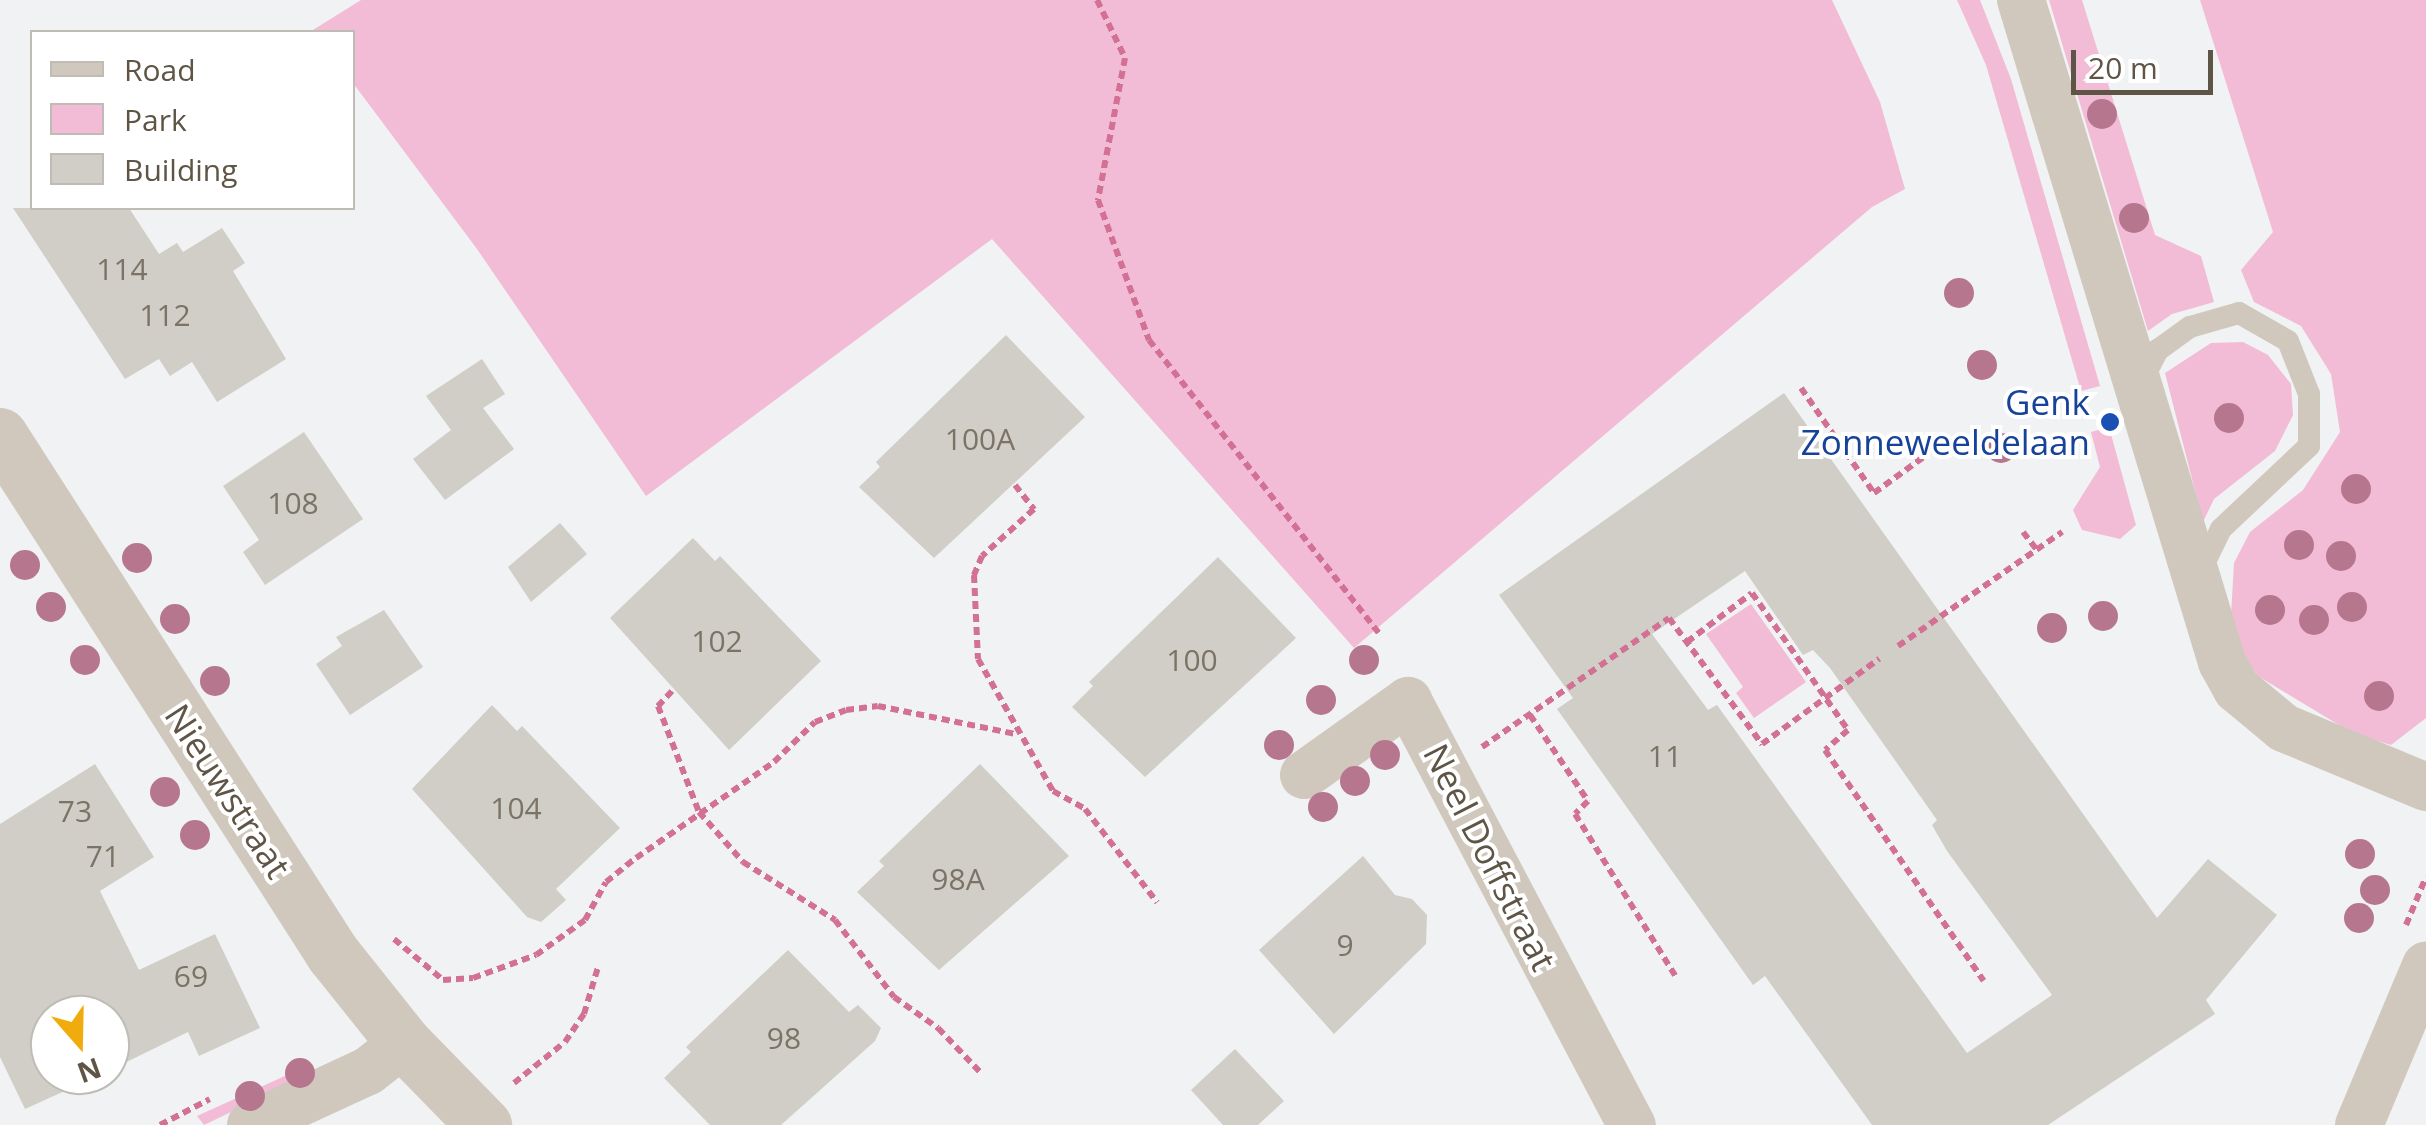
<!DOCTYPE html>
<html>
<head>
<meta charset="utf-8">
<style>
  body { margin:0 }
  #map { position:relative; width:2426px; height:1125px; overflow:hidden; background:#f0f2f3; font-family:"Open Sans",sans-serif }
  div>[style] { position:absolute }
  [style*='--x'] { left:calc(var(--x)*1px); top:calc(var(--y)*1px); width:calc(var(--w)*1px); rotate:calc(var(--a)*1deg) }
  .green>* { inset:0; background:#f2bcd6 }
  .building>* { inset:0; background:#d0cec7 }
  .path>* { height:6px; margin-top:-3px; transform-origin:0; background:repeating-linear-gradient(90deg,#d37194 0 8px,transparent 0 13px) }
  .service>* { height:22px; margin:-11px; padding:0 11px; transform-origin:11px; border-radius:11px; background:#d0c8bd }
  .minor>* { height:48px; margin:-24px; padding:0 24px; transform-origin:24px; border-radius:24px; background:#d0c8bd }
  .tertiary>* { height:55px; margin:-27.5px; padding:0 27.5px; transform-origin:27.5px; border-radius:27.5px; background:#d0c8bd }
  .trees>* { width:30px; height:30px; margin:-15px; border-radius:50%; background:#b6768e }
  .dots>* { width:28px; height:28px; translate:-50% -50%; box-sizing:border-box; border:5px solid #fff; border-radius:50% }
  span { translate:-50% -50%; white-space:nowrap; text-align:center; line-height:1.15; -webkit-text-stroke:8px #fff; paint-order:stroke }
  .number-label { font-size:30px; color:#7b7366 }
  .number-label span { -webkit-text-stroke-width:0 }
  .transit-label { font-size:35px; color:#164399 }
  .right { translate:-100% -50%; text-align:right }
  .street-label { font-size:35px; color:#5f5546 }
  .legend { position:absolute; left:30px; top:30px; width:325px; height:180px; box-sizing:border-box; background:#fff; border:2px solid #bfbbb5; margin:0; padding:12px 18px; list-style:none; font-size:30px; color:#5f5546 }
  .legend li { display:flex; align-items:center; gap:20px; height:50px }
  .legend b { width:50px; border:2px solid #bfbbb5 }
  .north { position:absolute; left:30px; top:995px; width:100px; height:100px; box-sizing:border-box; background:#fff; border:2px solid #bfbbb5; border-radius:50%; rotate:160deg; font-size:28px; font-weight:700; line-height:40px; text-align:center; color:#5f5546 }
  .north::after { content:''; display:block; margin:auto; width:35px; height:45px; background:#f0ac0d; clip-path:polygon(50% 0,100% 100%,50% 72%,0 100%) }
  .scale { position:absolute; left:2071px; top:50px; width:142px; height:45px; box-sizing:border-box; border:5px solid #5f5546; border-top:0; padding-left:12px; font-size:30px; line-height:35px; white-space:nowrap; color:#5f5546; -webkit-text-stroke:8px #fff; paint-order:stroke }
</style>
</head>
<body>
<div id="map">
  <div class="green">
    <i style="clip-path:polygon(361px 0,1832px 0,1880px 102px,1905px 189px,1872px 207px,1354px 648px,992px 239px,646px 496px,477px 249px,353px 83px,352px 32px,313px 30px)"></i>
    <i style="clip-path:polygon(1957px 0,1980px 0,2011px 79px,2100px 386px,2081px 391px,1986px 65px)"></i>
    <i style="clip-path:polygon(2049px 0,2082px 0,2155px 235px,2201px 256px,2214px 302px,2172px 314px,2148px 331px)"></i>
    <i style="clip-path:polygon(2200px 0,2426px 0,2426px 718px,2391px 745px,2354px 734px,2258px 676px,2240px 652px,2231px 615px,2234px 563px,2250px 532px,2303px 490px,2340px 432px,2331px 374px,2301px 326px,2254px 302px,2241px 270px,2273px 232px)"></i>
    <i style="clip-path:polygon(2243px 342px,2268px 355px,2291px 384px,2293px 415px,2275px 451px,2214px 499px,2203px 522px,2165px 373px,2211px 343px)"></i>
    <i style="clip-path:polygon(2109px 427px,2136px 525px,2120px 539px,2082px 530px,2073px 510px,2100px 467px,2091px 432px)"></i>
    <i style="clip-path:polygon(1751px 604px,1806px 682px,1754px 718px,1736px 693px,1743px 687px,1706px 634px)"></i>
    <i style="clip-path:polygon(309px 1065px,314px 1072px,204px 1125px,197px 1116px)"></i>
  </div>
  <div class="building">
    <i style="clip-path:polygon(13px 208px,129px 208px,159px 254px,177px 243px,183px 252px,222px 228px,245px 263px,233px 271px,286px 359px,217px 402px,192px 362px,170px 376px,159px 359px,125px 379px)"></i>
    <i style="clip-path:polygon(1006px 335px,1085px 417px,934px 558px,859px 487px,880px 467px,876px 462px)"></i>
    <i style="clip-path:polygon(482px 359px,505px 394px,483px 408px,514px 449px,445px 500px,413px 459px,451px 430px,426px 396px)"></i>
    <i style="clip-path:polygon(evenodd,1784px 393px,2157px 918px,2208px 859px,2277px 915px,2206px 1000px,2215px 1014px,2048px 1125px,1872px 1125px,1765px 976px,1753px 985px,1557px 709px,1573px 698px,1499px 595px,1784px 393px,1745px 571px,1803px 655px,1813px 650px,1830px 668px,1937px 820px,1932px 825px,1947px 851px,2052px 995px,1967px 1053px,1717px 705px,1708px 710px,1652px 634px,1745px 571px)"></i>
    <i style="clip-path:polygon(304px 432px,363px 519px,265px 585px,243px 552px,259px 540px,223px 486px)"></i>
    <i style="clip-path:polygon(560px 523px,587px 554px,531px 602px,508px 567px)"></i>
    <i style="clip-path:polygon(693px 538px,715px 561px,720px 556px,821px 661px,729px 750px,610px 618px)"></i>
    <i style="clip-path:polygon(1218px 557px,1296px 638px,1145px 777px,1072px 707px,1093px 686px,1089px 682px)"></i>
    <i style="clip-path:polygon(384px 610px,423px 667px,350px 715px,316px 664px,342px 646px,336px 637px)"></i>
    <i style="clip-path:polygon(492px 705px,517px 731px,522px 726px,620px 828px,556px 889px,566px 900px,541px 922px,527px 917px,412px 789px)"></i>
    <i style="clip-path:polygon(95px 764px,154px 857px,100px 891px,139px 970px,215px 934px,260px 1028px,199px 1056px,188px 1032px,110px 1070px,110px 1015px,50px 1015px,50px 1075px,100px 1075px,25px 1109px,0 1057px,0 824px)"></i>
    <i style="clip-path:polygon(980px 764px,1069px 856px,939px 970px,857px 892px,884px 866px,879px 861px)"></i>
    <i style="clip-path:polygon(1363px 856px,1395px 895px,1412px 899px,1427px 915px,1426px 944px,1334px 1034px,1259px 950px)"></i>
    <i style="clip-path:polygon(788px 950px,849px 1012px,858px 1005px,881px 1028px,875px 1041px,781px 1125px,710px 1125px,664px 1078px,691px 1052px,686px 1047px)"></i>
    <i style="clip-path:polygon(1235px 1049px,1284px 1101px,1258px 1125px,1223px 1125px,1191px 1090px)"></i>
  </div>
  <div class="path">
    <i style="--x:1097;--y:0;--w:64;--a:64.2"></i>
    <i style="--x:1125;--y:58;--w:145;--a:100.8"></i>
    <i style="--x:1098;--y:200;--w:149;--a:70"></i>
    <i style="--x:1149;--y:340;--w:372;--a:51.9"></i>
    <i style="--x:1801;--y:388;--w:128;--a:55.2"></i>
    <i style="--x:1874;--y:493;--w:63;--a:-36"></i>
    <i style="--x:1015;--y:485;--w:31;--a:52"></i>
    <i style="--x:1034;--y:509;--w:70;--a:137.9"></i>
    <i style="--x:982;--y:556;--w:21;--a:113"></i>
    <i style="--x:974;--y:575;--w:84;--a:87.3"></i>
    <i style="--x:978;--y:659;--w:152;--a:60.4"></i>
    <i style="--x:1053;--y:791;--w:37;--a:29"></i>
    <i style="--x:1085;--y:809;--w:118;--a:52.3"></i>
    <i style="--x:2023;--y:532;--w:23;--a:52"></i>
    <i style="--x:1687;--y:642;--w:81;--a:-37"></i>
    <i style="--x:1752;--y:593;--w:167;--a:55"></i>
    <i style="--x:1848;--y:730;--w:30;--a:139"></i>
    <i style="--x:1825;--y:750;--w:280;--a:55.5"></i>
    <i style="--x:1898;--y:646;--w:200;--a:-34.8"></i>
    <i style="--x:672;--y:691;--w:21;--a:133"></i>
    <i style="--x:658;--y:706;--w:114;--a:68.9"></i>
    <i style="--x:699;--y:812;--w:67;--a:48.7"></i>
    <i style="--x:743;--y:862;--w:109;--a:32.2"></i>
    <i style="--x:835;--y:920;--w:97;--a:52.5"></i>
    <i style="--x:894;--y:997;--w:54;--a:35.2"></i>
    <i style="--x:938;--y:1028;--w:61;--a:46.3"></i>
    <i style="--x:1530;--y:715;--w:104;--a:56"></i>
    <i style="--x:1588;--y:801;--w:18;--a:135"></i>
    <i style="--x:1575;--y:814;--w:190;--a:58.2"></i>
    <i style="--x:1482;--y:747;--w:227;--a:-34.6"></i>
    <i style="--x:1669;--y:618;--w:157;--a:53.6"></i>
    <i style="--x:1762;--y:744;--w:145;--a:-36"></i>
    <i style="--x:2406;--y:925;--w:52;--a:-67.4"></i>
    <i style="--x:394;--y:939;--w:64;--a:39.9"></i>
    <i style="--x:443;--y:980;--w:30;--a:-4"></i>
    <i style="--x:473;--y:978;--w:67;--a:-20.1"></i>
    <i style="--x:536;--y:955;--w:60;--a:-35.5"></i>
    <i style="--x:585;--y:920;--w:43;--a:-61.1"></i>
    <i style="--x:606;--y:882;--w:38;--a:-39"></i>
    <i style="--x:636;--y:858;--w:168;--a:-34.8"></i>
    <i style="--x:774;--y:762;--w:57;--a:-44.3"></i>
    <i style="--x:815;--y:722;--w:33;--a:-21"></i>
    <i style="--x:846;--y:710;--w:32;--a:-7"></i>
    <i style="--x:878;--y:706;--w:141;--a:11.5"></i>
    <i style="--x:514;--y:1083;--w:65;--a:-38.8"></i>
    <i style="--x:565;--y:1042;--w:34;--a:-56"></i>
    <i style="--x:584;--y:1014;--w:49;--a:-73.4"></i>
    <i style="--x:160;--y:1125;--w:56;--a:-27.5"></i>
  </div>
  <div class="service">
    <i style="--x:2142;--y:381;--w:35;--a:-63"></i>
    <i style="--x:2158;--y:350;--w:39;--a:-36"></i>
    <i style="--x:2190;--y:327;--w:51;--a:-15.9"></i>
    <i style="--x:2239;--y:313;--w:56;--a:29.7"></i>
    <i style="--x:2288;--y:341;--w:57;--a:68.4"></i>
    <i style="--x:2309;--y:394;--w:52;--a:90"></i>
    <i style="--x:2309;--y:446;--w:121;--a:136.7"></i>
    <i style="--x:2221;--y:529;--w:50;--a:116.1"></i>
  </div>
  <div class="minor">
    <i style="--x:2021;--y:0;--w:692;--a:73.11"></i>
    <i style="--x:2222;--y:662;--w:31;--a:61"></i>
    <i style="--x:2237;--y:689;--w:61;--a:39.7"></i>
    <i style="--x:2284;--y:728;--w:154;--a:22.6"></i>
    <i style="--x:1304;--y:775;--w:128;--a:-35.4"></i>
    <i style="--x:1408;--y:701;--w:480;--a:62.2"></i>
    <i style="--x:251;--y:1125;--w:129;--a:-24.8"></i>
    <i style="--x:368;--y:1071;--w:46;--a:-37.9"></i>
    <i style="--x:2359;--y:1125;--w:173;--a:-67.2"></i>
  </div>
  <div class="tertiary">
    <i style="--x:0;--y:435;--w:617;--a:57.32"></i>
    <i style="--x:333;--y:954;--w:114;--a:51.4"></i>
    <i style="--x:404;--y:1043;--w:115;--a:45.7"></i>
  </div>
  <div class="trees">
    <i style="left:2102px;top:114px"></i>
    <i style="left:2134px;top:218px"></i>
    <i style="left:1959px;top:293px"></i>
    <i style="left:1982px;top:365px"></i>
    <i style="left:2229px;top:418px"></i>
    <i style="left:2001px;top:448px"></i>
    <i style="left:2356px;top:489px"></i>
    <i style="left:2299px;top:545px"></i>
    <i style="left:2341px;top:556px"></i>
    <i style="left:137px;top:558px"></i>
    <i style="left:25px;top:565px"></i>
    <i style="left:51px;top:607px"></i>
    <i style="left:2352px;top:607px"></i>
    <i style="left:2270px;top:610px"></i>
    <i style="left:2103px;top:616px"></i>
    <i style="left:175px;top:619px"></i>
    <i style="left:2314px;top:620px"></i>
    <i style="left:2052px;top:628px"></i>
    <i style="left:85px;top:660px"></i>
    <i style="left:1364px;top:660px"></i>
    <i style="left:215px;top:681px"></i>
    <i style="left:2379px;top:696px"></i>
    <i style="left:1321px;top:700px"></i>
    <i style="left:1279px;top:745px"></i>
    <i style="left:1385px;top:755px"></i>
    <i style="left:1355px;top:781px"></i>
    <i style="left:165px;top:792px"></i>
    <i style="left:1323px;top:807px"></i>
    <i style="left:195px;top:835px"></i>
    <i style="left:2360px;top:854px"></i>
    <i style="left:2375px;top:890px"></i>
    <i style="left:2359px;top:918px"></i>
    <i style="left:300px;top:1073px"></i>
    <i style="left:250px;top:1096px"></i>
  </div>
  <div class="dots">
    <i style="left:2110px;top:422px;background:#1a4fb4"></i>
  </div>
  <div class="number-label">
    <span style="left:122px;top:269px">114</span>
    <span style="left:165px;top:315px">112</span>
    <span style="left:980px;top:439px">100A</span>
    <span style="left:293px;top:503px">108</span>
    <span style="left:717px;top:641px">102</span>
    <span style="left:1192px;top:660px">100</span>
    <span style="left:1665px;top:756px">11</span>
    <span style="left:516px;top:808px">104</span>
    <span style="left:75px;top:811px">73</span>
    <span style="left:103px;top:856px">71</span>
    <span style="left:958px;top:879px">98A</span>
    <span style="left:1345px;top:945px">9</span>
    <span style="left:191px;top:976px">69</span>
    <span style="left:784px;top:1038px">98</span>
  </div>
  <div class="transit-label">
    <span class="right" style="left:2090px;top:422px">Genk<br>Zonneweeldelaan</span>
  </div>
  <div class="street-label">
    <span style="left:228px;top:791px;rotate:57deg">Nieuwstraat</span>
    <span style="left:1490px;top:857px;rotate:63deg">Neel Doffstraat</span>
  </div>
  <ul class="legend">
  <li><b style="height:12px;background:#d0c8bd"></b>Road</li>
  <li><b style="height:28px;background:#f2bcd6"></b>Park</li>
  <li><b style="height:28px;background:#d0cec7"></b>Building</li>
  </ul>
  <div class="north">N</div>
  <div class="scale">20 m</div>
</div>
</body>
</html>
